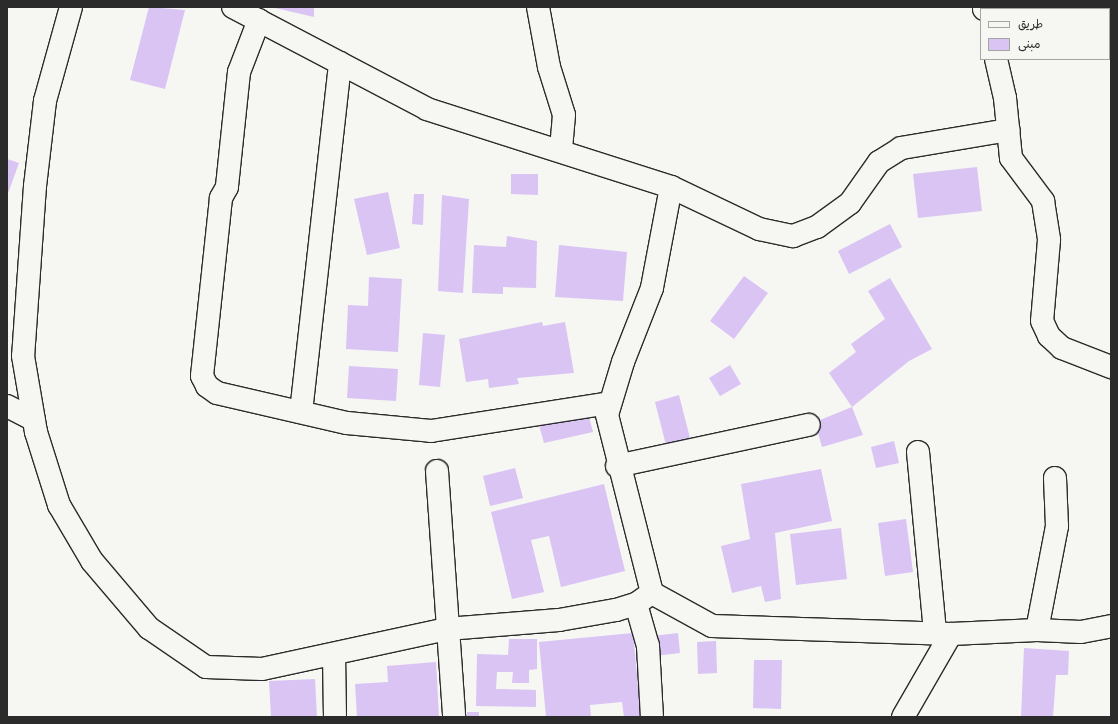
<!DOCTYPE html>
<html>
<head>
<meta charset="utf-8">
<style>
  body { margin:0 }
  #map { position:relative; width:1118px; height:724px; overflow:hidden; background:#f6f6f2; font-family:Sriracha,"Playpen Sans Arabic",sans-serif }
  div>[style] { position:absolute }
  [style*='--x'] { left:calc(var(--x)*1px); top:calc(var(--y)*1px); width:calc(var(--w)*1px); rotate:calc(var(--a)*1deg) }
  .building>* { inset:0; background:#d9c4f4 }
  .roads { filter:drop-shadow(1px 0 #2b2b2b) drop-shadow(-1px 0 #2b2b2b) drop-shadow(0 1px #2b2b2b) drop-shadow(0 -1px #2b2b2b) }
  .minor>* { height:22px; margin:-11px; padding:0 11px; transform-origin:11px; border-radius:11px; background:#f6f6f2 }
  span { translate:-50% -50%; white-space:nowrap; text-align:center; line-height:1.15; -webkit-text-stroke:3px #f6f6f2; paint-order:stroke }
  .frame { position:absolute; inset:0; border:8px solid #2b2b2b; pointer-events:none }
  .legend { position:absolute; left:980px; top:8px; width:130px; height:52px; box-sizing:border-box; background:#f6f6f2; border:1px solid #a5a5a2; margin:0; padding:5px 7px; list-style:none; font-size:12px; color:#2b2b2b }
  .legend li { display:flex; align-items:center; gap:8px; height:20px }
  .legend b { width:20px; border:1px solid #a5a5a2 }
</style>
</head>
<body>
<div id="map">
  <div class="building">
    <i style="clip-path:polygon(149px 7px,185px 10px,165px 89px,130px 80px)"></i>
    <i style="clip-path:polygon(275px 7px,314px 7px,314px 17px,275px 8px)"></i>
    <i style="clip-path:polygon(7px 159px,19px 163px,7px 196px)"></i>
    <i style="clip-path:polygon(977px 167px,982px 211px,918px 218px,913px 174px)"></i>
    <i style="clip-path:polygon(511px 174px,538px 174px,538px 195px,511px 194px)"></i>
    <i style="clip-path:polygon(388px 192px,400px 248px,367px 255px,354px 199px)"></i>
    <i style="clip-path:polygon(414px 194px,424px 194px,423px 225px,412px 224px)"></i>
    <i style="clip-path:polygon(442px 195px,469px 199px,463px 293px,438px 291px)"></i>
    <i style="clip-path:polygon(890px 224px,902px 247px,849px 274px,838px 251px)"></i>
    <i style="clip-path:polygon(507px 236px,537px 241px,536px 288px,503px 287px,503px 294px,472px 293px,474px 245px,506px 247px)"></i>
    <i style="clip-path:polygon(559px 245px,627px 252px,623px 301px,555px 297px)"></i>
    <i style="clip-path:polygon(744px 276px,768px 293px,734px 339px,710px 321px)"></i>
    <i style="clip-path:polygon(369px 277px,402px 279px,398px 352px,346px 349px,348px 305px,368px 306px)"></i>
    <i style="clip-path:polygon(890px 278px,932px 349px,909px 361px,852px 407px,863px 435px,822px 447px,815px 422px,852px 407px,829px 373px,856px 352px,851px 344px,885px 319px,868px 291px)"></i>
    <i style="clip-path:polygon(542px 322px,543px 326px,565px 322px,574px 373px,517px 378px,519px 384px,489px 388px,488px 379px,466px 382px,459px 339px)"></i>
    <i style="clip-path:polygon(423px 333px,445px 335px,440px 387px,419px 385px)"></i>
    <i style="clip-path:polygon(730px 365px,741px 384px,720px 396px,709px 378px)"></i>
    <i style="clip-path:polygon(349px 366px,398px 369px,396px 401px,347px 398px)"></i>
    <i style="clip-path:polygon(679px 395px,692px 446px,668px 453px,655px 402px)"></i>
    <i style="clip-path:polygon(588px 413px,593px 432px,544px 443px,539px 425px)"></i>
    <i style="clip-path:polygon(894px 441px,899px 463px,876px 468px,871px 447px)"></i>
    <i style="clip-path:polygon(515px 468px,523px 498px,490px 506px,483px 476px)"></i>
    <i style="clip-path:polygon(821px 469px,832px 521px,775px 533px,781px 599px,765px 602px,761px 586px,732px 593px,721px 546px,750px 539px,741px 484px)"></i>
    <i style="clip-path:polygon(604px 484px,625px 571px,561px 587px,549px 536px,531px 540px,544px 592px,512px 599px,491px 512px)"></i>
    <i style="clip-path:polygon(906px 519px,913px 572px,885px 576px,878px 523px)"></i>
    <i style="clip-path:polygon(841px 528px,847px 579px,796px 585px,790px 534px)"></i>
    <i style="clip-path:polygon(633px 633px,641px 717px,624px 717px,622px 702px,590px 705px,591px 717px,546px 717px,539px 642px)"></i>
    <i style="clip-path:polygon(678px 633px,680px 653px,646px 657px,644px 637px)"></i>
    <i style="clip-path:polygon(509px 639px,537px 639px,537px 669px,529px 670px,529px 683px,512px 683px,513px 672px,497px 672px,496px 689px,536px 690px,536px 707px,476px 706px,477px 654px,508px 655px)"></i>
    <i style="clip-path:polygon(716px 641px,717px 673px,698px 674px,697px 642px)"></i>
    <i style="clip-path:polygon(1024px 648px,1069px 651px,1068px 675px,1056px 675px,1053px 717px,1021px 717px)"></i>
    <i style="clip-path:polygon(754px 660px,782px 660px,781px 709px,753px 708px)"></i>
    <i style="clip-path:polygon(436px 662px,439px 717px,357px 717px,355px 684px,388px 682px,387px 666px)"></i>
    <i style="clip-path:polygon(315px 679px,317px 717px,271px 717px,269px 681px)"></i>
    <i style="clip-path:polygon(467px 712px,479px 712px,479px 717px,467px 717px)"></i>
  </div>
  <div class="roads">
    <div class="minor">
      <i style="--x:71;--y:7;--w:98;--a:105.5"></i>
      <i style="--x:45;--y:101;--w:86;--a:96.7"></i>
      <i style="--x:35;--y:186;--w:170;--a:94"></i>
      <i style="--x:23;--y:356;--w:77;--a:80.3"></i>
      <i style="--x:36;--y:432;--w:77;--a:72.5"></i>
      <i style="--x:59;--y:505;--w:65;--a:59.5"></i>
      <i style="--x:92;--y:561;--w:88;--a:49.6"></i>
      <i style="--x:149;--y:628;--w:69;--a:34.4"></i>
      <i style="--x:206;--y:667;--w:56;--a:2"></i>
      <i style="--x:262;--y:669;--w:189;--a:-12.2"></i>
      <i style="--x:447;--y:629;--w:112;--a:-4.6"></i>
      <i style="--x:559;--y:620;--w:58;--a:-10"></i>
      <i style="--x:616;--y:610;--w:21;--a:-17"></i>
      <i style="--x:636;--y:604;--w:19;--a:-35"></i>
      <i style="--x:233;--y:7;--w:219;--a:27.7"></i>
      <i style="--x:427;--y:109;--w:256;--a:17.7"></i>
      <i style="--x:671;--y:187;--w:103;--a:100.7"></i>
      <i style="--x:652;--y:288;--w:79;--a:111.4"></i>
      <i style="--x:623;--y:362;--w:55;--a:106.8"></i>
      <i style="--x:607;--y:415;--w:184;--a:75.8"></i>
      <i style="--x:652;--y:593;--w:68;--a:28.8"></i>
      <i style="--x:712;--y:626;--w:239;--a:1.9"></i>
      <i style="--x:951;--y:634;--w:86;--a:-2.7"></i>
      <i style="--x:1037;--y:630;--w:44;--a:2.6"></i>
      <i style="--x:1081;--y:632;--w:31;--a:-11"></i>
      <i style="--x:538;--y:7;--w:61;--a:79.6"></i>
      <i style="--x:549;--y:67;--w:50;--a:72.6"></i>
      <i style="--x:564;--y:115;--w:36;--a:95"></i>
      <i style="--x:984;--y:7;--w:2;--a:90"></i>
      <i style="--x:259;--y:20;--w:56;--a:111"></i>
      <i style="--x:239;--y:72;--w:116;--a:96"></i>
      <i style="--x:227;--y:187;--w:13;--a:119"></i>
      <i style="--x:221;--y:198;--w:179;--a:96.1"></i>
      <i style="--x:202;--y:376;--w:11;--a:63"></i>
      <i style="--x:207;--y:386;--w:12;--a:35"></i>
      <i style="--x:217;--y:393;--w:133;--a:13"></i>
      <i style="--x:347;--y:423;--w:84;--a:5.4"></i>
      <i style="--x:431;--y:431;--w:181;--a:-8.9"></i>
      <i style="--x:996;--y:59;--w:40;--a:77"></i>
      <i style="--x:1005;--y:98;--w:60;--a:84.3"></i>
      <i style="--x:1011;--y:158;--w:54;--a:53.3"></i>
      <i style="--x:1043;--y:201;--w:39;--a:81"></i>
      <i style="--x:1049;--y:240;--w:81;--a:94.9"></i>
      <i style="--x:1042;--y:321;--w:17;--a:65"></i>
      <i style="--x:1049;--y:336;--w:18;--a:43"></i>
      <i style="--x:1062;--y:348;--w:53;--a:21.2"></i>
      <i style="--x:671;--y:187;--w:98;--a:25.5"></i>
      <i style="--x:759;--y:229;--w:35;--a:12"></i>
      <i style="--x:793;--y:236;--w:26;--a:-21"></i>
      <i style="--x:817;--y:227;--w:41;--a:-36"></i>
      <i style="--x:850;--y:203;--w:50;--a:-54.7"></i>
      <i style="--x:879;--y:162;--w:26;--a:-32"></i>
      <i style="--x:901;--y:148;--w:109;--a:-9.5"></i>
      <i style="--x:7;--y:406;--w:30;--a:27"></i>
      <i style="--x:301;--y:412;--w:351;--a:-83.6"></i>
      <i style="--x:918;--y:452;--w:182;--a:84.6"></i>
      <i style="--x:617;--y:466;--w:196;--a:-12.1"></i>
      <i style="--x:437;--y:471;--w:247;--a:86"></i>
      <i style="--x:636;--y:604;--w:44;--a:74.1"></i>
      <i style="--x:648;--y:646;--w:71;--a:86.8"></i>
      <i style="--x:1037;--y:630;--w:106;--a:-79.1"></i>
      <i style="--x:1057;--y:526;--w:48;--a:-92.4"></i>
      <i style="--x:334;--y:654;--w:63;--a:89.1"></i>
      <i style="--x:903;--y:717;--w:96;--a:-60"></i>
    </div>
  </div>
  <div class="frame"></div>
  <ul class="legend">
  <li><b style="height:5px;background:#f6f6f2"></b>طريق</li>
  <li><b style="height:11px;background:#d9c4f4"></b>مبنى</li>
  </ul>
</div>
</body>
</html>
